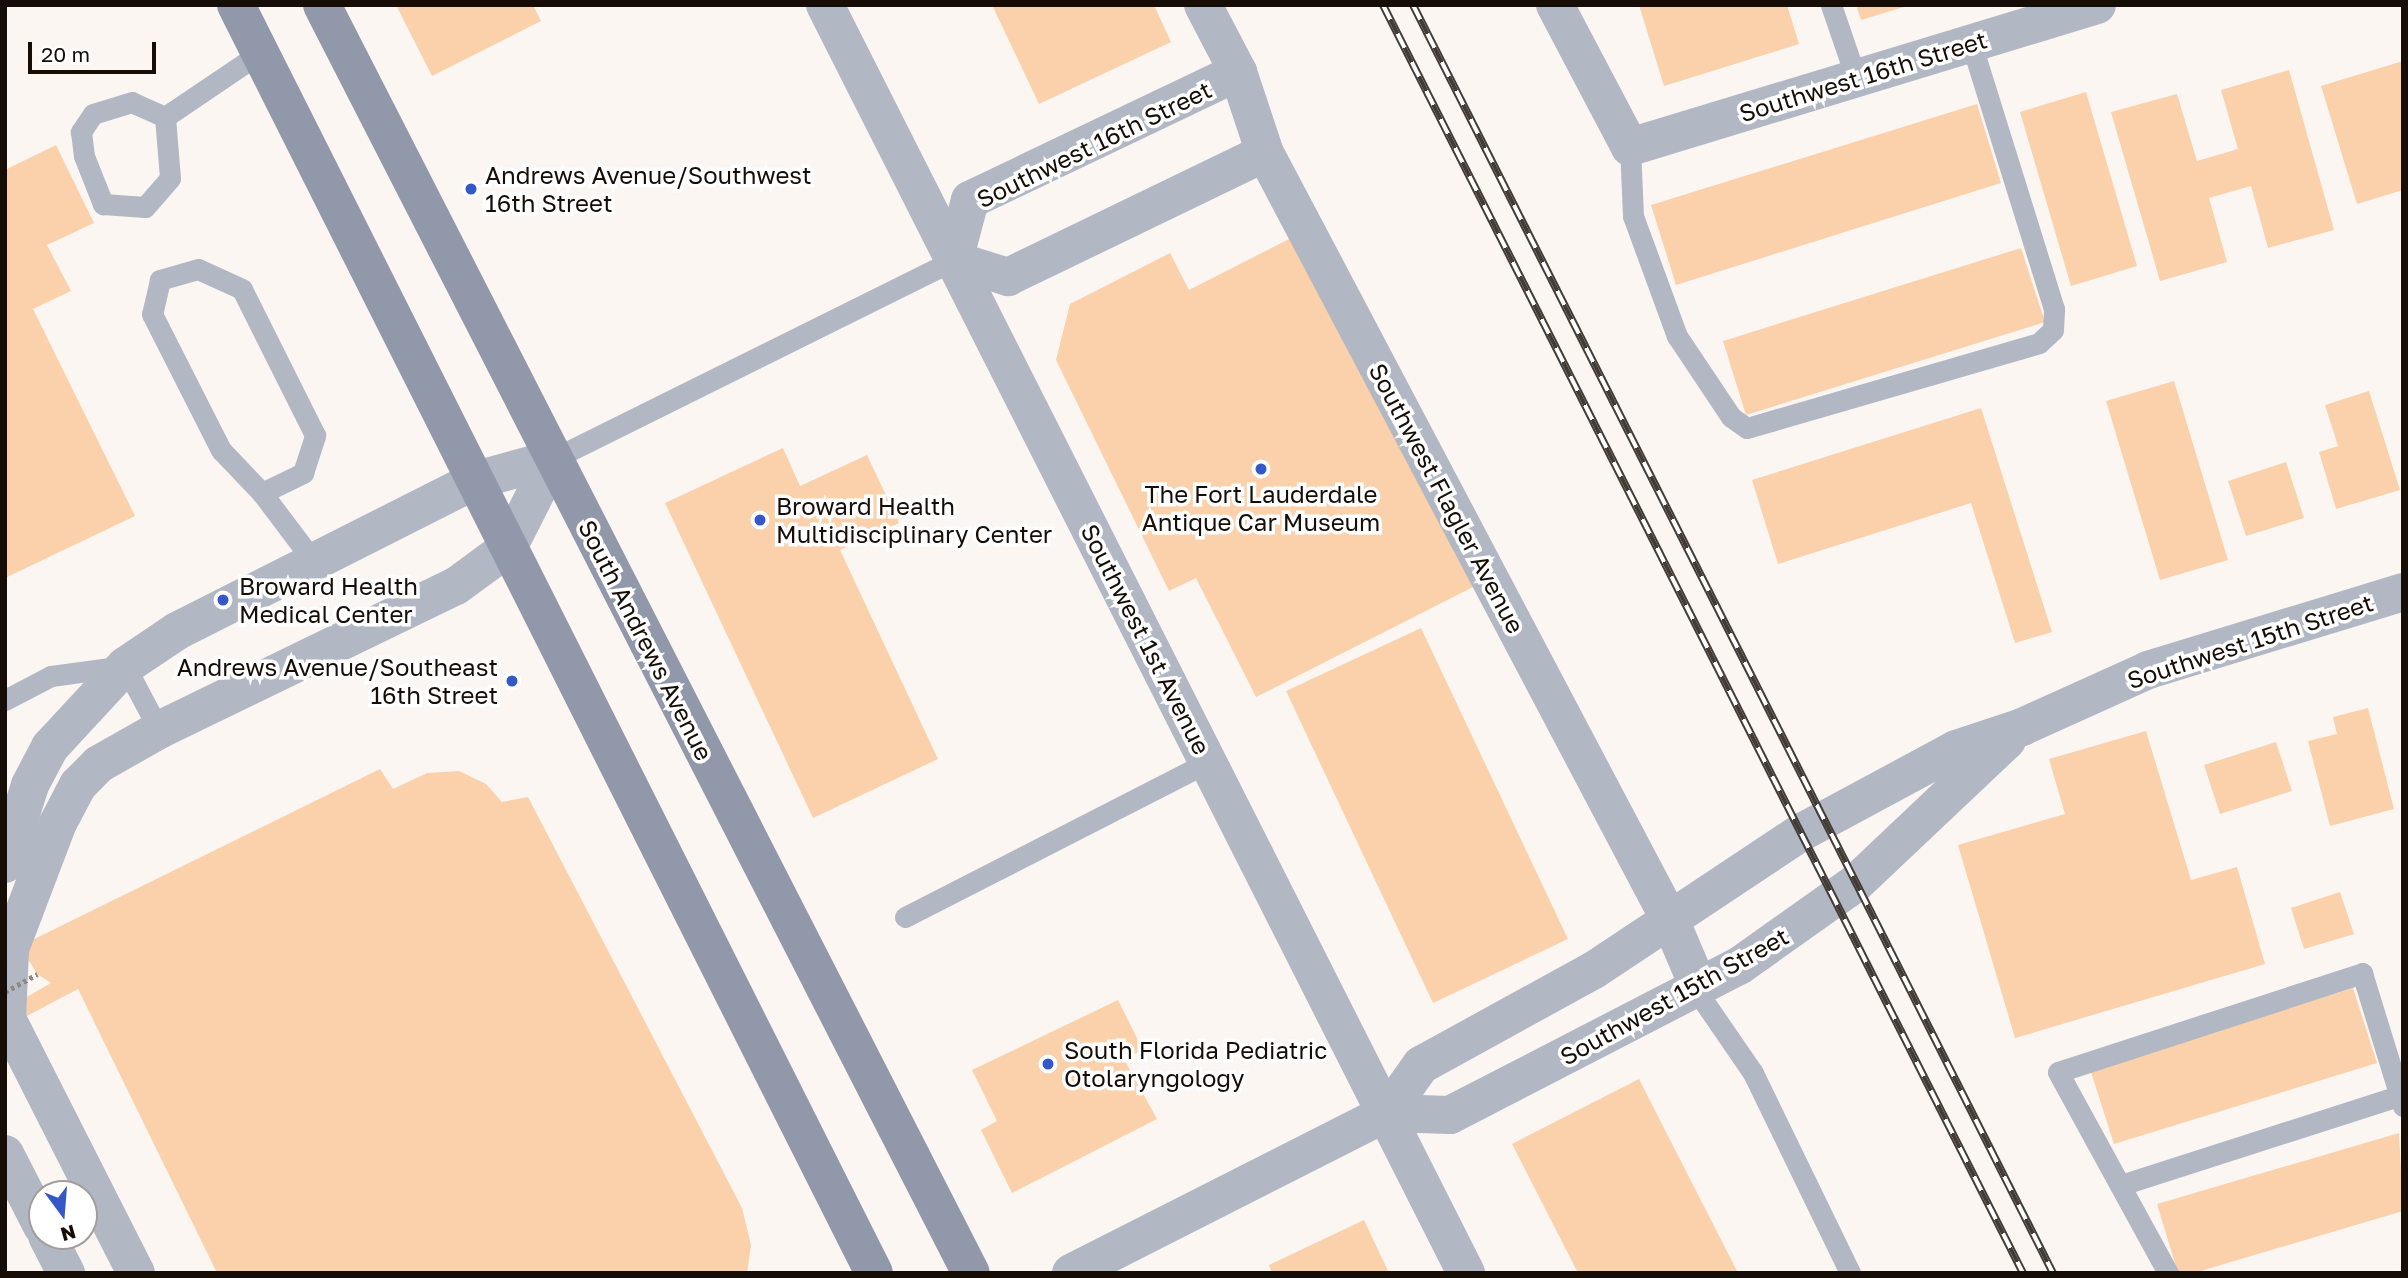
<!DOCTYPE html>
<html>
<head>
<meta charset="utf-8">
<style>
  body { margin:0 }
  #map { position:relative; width:2408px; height:1278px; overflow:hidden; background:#fbf6f2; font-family:"Golos Text",sans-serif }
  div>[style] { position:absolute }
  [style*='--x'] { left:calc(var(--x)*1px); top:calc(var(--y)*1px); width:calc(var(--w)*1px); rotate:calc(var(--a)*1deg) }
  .building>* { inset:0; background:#fad1ab }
  .lane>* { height:21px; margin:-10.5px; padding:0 10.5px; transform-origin:10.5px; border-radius:10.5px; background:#b2b7c4 }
  .street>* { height:38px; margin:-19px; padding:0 19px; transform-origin:19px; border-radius:19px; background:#b2b7c4 }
  .secondary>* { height:38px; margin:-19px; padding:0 19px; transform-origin:19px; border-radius:19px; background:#9098aa }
  .rail>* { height:8px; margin-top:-4px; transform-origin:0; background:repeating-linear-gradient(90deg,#fff 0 16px,#433c36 0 32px); box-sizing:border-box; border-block:2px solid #433c36 }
  .path-bridge>* { height:4.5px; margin-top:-2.25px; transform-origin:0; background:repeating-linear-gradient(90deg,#8f8984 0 3.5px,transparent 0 7px) }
  .dots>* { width:19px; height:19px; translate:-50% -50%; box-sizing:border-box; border:4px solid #fff; border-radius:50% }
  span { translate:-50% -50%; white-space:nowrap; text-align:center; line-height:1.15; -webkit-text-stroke:7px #fff; paint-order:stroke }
  .street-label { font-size:24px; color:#150d06 }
  .poi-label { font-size:24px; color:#150d06 }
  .left { translate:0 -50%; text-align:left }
  .right { translate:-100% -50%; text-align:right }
  .frame { position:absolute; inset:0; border:7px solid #150d06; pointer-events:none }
  .north { position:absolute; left:28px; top:1180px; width:70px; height:70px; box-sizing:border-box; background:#fff; border:2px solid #a19e9b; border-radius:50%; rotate:164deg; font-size:19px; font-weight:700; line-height:28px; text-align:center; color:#150d06 }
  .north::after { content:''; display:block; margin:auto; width:24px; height:32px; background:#3558c9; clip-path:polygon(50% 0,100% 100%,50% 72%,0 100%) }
  .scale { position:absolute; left:28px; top:42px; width:128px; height:32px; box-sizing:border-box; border:4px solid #150d06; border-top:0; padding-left:9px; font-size:21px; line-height:24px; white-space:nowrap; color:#150d06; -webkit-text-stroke:5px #fff; paint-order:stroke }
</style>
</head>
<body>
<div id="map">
  <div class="building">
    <i style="clip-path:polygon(396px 5px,533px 5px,541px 21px,432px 76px)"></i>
    <i style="clip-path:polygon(992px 5px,1154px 5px,1171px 42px,1039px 104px)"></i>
    <i style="clip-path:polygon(1639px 5px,1787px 5px,1799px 44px,1664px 86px)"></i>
    <i style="clip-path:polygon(1856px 5px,1907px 5px,1907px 6px,1861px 20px)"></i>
    <i style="clip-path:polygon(2403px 61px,2403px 190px,2357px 204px,2321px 86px)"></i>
    <i style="clip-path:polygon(2289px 70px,2334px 230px,2268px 248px,2251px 186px,2209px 198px,2227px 262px,2160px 281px,2111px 112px,2177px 94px,2197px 161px,2238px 149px,2221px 90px)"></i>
    <i style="clip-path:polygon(2086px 92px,2137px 266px,2071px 286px,2020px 112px)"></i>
    <i style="clip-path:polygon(1977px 104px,2001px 183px,1676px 285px,1651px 205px)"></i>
    <i style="clip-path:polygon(56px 145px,94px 223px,47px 245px,71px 291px,33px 309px,135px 516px,5px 578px,5px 170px)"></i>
    <i style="clip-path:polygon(1295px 236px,1473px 587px,1256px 697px,1196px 578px,1169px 591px,1056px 360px,1070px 304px,1170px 253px,1189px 290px)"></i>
    <i style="clip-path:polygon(2021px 248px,2045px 322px,1746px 415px,1723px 341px)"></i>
    <i style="clip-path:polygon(2174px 381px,2228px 560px,2160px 580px,2106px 401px)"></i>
    <i style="clip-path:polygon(2369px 391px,2400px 490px,2336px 509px,2319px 452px,2338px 446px,2325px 405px)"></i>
    <i style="clip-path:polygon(1981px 408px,2052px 632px,2015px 643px,1971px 503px,1778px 564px,1752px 480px)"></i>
    <i style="clip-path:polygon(783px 448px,800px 486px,867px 455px,899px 523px,840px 550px,938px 759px,813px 818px,665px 503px)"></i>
    <i style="clip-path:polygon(2286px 462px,2304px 518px,2246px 536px,2228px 481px)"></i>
    <i style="clip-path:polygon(1421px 628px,1568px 939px,1433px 1003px,1286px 691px)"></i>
    <i style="clip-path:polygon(2368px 708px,2394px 809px,2330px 826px,2308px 741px,2337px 734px,2333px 717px)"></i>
    <i style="clip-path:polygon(2146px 731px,2191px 880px,2237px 867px,2265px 964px,2015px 1038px,1958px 845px,2065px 814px,2049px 759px)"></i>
    <i style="clip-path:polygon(2276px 742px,2292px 791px,2220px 814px,2204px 765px)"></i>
    <i style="clip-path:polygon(380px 769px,393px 789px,427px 773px,459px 771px,486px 784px,502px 802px,528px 797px,742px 1208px,751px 1245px,747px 1273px,217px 1273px,78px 989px,25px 1017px,18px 1002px,51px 983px,37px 974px,20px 946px)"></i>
    <i style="clip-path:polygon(2340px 892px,2354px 934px,2304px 949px,2291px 908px)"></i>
    <i style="clip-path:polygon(2353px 988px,2377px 1063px,2114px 1144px,2090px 1069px)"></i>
    <i style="clip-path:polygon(1118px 1000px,1143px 1050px,1124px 1059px,1157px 1119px,1012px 1193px,981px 1130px,997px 1121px,972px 1070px)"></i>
    <i style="clip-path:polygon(1639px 1079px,1738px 1273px,1578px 1273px,1512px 1144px)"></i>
    <i style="clip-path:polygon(2399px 1133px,2403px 1211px,2194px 1273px,2178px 1273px,2157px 1204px)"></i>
    <i style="clip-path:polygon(1364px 1220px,1389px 1273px,1272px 1273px,1269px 1265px)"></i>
  </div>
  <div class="lane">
    <i style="--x:1831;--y:5;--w:77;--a:71.1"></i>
    <i style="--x:165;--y:117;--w:36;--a:-156"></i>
    <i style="--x:132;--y:102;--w:41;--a:162.9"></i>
    <i style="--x:93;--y:114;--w:22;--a:124"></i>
    <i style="--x:81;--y:132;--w:24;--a:83"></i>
    <i style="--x:84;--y:156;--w:52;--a:68.4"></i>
    <i style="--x:103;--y:204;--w:42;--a:4.1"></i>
    <i style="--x:145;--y:207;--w:38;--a:-49"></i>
    <i style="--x:170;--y:178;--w:61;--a:-94.7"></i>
    <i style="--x:165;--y:117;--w:115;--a:-34"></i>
    <i style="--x:1630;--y:147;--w:69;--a:87.5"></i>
    <i style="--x:1633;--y:216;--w:128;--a:69.9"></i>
    <i style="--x:1677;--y:336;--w:97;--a:56.3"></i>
    <i style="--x:1731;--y:417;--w:19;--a:35"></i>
    <i style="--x:1747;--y:428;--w:304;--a:-16.2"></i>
    <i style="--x:2039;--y:343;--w:19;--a:-43"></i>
    <i style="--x:2053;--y:330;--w:21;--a:-87"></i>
    <i style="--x:2054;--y:309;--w:279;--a:-107.3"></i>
    <i style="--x:553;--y:459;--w:448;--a:-26.4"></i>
    <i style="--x:262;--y:493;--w:46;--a:-26"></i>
    <i style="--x:303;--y:473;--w:40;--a:-72"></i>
    <i style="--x:315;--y:435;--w:163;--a:-116.6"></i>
    <i style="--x:242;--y:289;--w:48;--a:-155.6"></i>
    <i style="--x:198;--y:269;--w:40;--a:164"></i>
    <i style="--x:160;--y:280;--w:35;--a:103"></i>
    <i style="--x:152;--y:314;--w:153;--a:63.1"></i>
    <i style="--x:221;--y:450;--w:59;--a:46.4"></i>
    <i style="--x:262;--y:493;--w:86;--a:53"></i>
    <i style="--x:5;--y:700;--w:52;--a:-27.6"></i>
    <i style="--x:51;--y:676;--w:75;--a:-7.7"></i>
    <i style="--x:125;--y:666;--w:72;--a:62"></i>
    <i style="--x:905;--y:917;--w:340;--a:-27.1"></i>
    <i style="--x:1696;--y:990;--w:101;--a:55.5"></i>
    <i style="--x:1753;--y:1073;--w:222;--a:64.1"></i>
    <i style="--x:2121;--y:1185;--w:292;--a:-17.8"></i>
    <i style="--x:2168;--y:1273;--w:229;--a:-118.7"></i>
    <i style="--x:2058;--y:1072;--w:320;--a:-18"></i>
    <i style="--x:2362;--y:973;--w:139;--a:72.9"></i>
  </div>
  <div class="street">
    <i style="--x:825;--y:5;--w:1421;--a:63.18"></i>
    <i style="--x:1203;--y:5;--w:76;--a:62.4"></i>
    <i style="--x:1238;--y:72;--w:85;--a:71.6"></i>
    <i style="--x:1265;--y:153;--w:870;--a:62.17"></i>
    <i style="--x:1671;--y:922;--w:72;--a:67"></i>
    <i style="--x:1555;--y:5;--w:161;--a:62.2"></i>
    <i style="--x:1630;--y:147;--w:488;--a:-16.9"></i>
    <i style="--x:1238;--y:72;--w:297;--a:154.5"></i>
    <i style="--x:970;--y:200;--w:62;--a:104.9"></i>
    <i style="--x:954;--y:260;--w:57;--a:17.5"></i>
    <i style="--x:1008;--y:277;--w:285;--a:-25.8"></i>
    <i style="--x:5;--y:864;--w:83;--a:-72.4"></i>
    <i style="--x:30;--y:785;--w:43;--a:-62.2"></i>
    <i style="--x:50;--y:747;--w:110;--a:-47.2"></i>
    <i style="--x:125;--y:666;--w:63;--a:-33.9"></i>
    <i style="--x:177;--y:631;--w:335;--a:-26.8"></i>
    <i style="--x:476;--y:480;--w:80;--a:-15.3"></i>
    <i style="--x:1387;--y:1113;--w:63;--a:1.8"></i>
    <i style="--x:1450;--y:1115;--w:325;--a:-27.3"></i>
    <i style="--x:1739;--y:966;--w:143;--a:-35.4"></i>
    <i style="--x:1856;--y:883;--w:208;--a:-43.4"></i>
    <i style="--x:5;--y:1154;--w:81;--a:62.8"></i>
    <i style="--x:47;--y:1236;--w:42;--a:62.8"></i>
    <i style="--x:136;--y:1273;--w:285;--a:-116.9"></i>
    <i style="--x:7;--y:1019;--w:70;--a:-87.5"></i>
    <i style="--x:10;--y:949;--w:133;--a:-69.2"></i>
    <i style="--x:57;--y:825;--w:45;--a:-62.3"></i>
    <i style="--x:78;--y:785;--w:30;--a:-45"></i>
    <i style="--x:99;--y:764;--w:69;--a:-29.5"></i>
    <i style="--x:159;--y:730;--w:330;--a:-25.9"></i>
    <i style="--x:456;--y:586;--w:64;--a:-36.2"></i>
    <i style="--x:508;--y:548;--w:100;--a:-63.2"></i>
    <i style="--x:1071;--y:1273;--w:354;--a:-26.9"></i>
    <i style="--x:1387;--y:1113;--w:59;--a:-54.7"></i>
    <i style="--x:1421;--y:1065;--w:197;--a:-28.8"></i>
    <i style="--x:1594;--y:970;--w:250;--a:-33.6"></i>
    <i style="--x:1802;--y:832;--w:175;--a:-28.3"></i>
    <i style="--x:1956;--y:749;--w:70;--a:-18.4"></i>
    <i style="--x:2022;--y:727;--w:138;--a:-24.3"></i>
    <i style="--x:2148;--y:670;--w:267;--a:-17"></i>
  </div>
  <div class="secondary">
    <i style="--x:236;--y:5;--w:1419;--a:63.29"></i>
    <i style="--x:322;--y:5;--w:1424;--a:62.9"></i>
  </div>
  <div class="rail">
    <i style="--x:1383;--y:5;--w:1420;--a:63.22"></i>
    <i style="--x:1413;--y:5;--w:1420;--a:63.22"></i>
  </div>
  <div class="path-bridge">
    <i style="--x:5;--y:992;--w:37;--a:-29"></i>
  </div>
  <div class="dots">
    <i style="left:471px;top:189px;background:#3558c9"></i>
    <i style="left:1261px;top:469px;background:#3558c9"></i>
    <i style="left:760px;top:520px;background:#3558c9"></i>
    <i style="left:223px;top:600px;background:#3558c9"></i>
    <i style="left:512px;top:681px;background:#3558c9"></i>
    <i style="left:1048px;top:1064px;background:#3558c9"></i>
  </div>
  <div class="street-label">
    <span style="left:1863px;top:76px;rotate:-17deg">Southwest 16th Street</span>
    <span style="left:1094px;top:144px;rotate:-26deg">Southwest 16th Street</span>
    <span style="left:1447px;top:498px;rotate:62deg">Southwest Flagler Avenue</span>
    <span style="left:1146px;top:639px;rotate:63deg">Southwest 1st Avenue</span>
    <span style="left:646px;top:640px;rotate:63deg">South Andrews Avenue</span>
    <span style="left:2250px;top:641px;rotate:-18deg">Southwest 15th Street</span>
    <span style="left:1674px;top:996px;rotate:-29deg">Southwest 15th Street</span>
  </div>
  <div class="poi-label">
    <span class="left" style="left:485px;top:189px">Andrews Avenue/Southwest<br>16th Street</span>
    <span style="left:1261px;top:508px">The Fort Lauderdale<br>Antique Car Museum</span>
    <span class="left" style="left:776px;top:520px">Broward Health<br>Multidisciplinary Center</span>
    <span class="left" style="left:239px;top:600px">Broward Health<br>Medical Center</span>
    <span class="right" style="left:498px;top:681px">Andrews Avenue/Southeast<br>16th Street</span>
    <span class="left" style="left:1064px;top:1064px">South Florida Pediatric<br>Otolaryngology</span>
  </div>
  <div class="frame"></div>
  <div class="north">N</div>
  <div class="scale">20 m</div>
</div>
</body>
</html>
